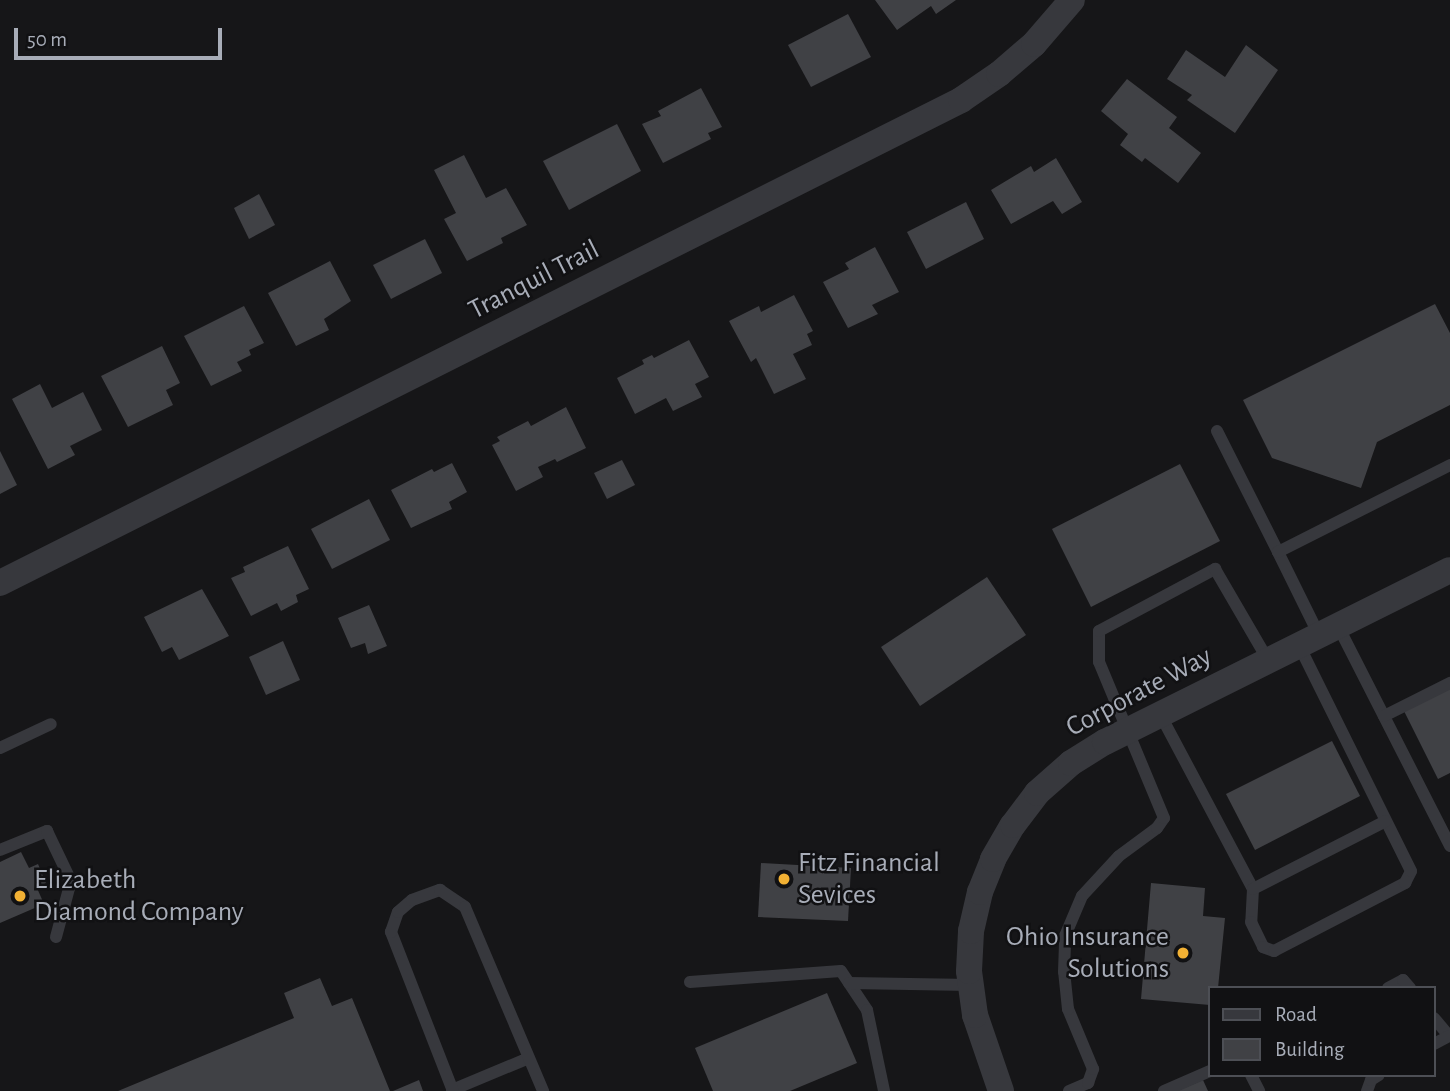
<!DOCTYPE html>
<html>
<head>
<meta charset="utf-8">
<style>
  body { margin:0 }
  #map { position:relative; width:1450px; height:1091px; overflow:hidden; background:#161618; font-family:"Alegreya Sans",sans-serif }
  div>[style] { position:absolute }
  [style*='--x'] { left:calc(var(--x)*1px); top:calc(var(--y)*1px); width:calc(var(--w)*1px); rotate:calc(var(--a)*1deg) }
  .building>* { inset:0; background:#404145 }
  .lane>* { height:12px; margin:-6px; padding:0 6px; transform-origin:6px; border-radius:6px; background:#37383d }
  .street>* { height:26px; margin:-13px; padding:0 13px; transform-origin:13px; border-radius:13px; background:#37383d }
  .dots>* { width:19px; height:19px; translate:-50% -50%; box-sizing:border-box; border:4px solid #111113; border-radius:50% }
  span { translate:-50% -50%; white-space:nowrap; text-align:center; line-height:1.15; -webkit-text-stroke:5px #111113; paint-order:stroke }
  .street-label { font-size:28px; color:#a8adb8 }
  .poi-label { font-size:28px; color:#a8adb8 }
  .left { translate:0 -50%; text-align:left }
  .right { translate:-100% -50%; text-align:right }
  .legend { position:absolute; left:1208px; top:986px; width:228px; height:91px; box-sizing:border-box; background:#111113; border:2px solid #4d4f55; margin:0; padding:9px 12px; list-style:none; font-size:21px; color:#a8adb8 }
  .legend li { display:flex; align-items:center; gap:14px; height:35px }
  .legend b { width:35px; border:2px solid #4d4f55 }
  .scale { position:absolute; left:14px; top:28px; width:208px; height:32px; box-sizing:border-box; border:4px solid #a8adb8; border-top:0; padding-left:9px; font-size:21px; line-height:24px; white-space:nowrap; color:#a8adb8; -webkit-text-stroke:5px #111113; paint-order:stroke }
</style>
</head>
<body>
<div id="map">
  <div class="building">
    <i style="clip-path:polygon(875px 0,956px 0,936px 14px,931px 6px,897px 30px)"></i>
    <i style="clip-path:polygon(848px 14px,871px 57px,811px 87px,788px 45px)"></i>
    <i style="clip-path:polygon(1246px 45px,1278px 70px,1235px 133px,1187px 100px,1192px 95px,1167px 79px,1186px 50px,1225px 77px)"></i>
    <i style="clip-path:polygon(1127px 79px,1177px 117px,1169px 128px,1201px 153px,1178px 183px,1145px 158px,1142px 162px,1120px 145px,1128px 134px,1101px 111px)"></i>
    <i style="clip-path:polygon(701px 88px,722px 127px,708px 133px,711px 139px,663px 163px,642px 124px,661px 116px,658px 111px)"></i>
    <i style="clip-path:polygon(617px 124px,641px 171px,569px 210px,543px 161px)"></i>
    <i style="clip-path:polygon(464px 155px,486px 198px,506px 188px,527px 225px,501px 238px,503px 243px,467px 261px,444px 219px,456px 213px,434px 170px)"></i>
    <i style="clip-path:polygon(1056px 158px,1082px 202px,1062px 214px,1053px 201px,1011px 224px,991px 190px,1031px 166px,1034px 172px)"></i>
    <i style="clip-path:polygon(259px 194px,275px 225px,249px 239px,234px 208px)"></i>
    <i style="clip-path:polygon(966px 202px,984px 239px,926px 269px,907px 232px)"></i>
    <i style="clip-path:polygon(425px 239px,442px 273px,391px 299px,373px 265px)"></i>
    <i style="clip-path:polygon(875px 247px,899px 292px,872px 305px,878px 314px,848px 328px,823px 282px,849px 269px,845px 263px)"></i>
    <i style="clip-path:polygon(330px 261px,351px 301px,324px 319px,329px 330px,296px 346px,268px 293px)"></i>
    <i style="clip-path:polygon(794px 295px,813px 331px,807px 334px,812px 345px,793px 354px,806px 379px,774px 394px,756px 358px,751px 362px,729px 321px,759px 306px,761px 312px)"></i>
    <i style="clip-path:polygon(1435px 304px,1450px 333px,1450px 405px,1377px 442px,1361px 488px,1272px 458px,1243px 400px)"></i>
    <i style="clip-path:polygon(244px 306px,264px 343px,249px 350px,251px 355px,237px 362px,242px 371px,211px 386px,184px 336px)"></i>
    <i style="clip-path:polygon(689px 340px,709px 377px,695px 384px,702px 397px,673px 411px,666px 398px,635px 414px,617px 378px,644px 364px,642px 360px,652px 355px,654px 358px)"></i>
    <i style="clip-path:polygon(162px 346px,180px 383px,166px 390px,173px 405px,128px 427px,101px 376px)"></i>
    <i style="clip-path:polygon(40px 384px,52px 408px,83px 392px,102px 430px,70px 446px,75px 455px,48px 469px,12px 399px)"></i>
    <i style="clip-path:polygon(566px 407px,586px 448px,557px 462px,555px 459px,538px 467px,543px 477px,516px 491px,492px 445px,500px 441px,497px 437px,528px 421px,531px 426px)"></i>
    <i style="clip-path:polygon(0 451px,17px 485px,0 494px)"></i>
    <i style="clip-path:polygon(622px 460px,635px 485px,607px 499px,594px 473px)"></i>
    <i style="clip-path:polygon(452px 463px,467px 492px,449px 502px,452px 509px,411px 528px,391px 490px,432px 469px,434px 472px)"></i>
    <i style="clip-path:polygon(1180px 464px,1220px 541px,1091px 607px,1052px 529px)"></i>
    <i style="clip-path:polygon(369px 499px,390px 540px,332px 569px,311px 529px)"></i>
    <i style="clip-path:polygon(288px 546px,309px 589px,296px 595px,298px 602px,281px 611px,277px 603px,251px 616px,231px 578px,245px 572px,243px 567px)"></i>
    <i style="clip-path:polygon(987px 577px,1026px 635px,920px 706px,881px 647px)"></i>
    <i style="clip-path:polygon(202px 589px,229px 636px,179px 660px,172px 647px,162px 652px,144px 617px)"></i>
    <i style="clip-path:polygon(369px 605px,387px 646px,368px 654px,365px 643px,351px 648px,338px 618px)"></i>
    <i style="clip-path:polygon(283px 641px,300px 680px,266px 695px,249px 657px)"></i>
    <i style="clip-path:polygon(1450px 688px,1450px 773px,1438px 779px,1404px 711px)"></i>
    <i style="clip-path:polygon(1332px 741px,1360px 796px,1255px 850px,1226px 794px)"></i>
    <i style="clip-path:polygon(21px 852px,29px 868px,38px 864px,46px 883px,37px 888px,44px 904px,0 923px,0 862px)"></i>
    <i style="clip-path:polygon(761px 863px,851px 868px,848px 921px,758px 917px)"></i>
    <i style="clip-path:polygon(1151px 883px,1205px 888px,1203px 916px,1225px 918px,1218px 988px,1210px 988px,1210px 1005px,1141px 999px)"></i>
    <i style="clip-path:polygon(320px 978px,332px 1006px,352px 998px,390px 1091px,118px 1091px,294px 1018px,284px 993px)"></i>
    <i style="clip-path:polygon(827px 993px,857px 1063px,790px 1091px,713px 1091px,695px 1048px)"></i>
    <i style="clip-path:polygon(419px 1080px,423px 1091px,393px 1091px)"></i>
    <i style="clip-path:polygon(1203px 1080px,1208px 1091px,1177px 1091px)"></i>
  </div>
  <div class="lane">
    <i style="--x:1217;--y:431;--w:136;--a:63.2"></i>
    <i style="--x:1338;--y:626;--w:247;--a:63"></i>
    <i style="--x:1319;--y:635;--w:93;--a:-116.3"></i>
    <i style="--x:1278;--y:552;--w:193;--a:-26.8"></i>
    <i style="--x:1160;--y:714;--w:198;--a:62"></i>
    <i style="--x:1253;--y:889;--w:33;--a:93"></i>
    <i style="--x:1251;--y:922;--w:28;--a:64"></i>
    <i style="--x:1263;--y:947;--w:12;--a:20"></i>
    <i style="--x:1274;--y:951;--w:148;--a:-27.4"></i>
    <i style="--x:1405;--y:883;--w:13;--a:-63"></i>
    <i style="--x:1411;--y:871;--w:252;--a:-116.4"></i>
    <i style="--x:1384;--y:716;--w:74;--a:-26.6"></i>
    <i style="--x:0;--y:748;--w:56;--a:-25.2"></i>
    <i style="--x:0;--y:850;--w:51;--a:-22"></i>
    <i style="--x:47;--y:831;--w:55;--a:64.4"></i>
    <i style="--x:71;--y:881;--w:58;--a:105"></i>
    <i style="--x:1253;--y:889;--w:149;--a:-27.1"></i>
    <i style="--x:690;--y:982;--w:151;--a:-4.2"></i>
    <i style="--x:841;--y:971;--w:47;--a:56.3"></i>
    <i style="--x:867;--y:1010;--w:83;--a:78.1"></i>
    <i style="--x:849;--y:983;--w:122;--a:0.9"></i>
    <i style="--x:1388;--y:988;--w:17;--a:-28"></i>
    <i style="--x:1403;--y:980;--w:11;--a:49"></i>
    <i style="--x:1434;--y:1018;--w:23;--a:50"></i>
    <i style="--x:1449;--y:1036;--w:17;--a:152"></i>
    <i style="--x:1251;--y:1075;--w:18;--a:63"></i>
    <i style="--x:452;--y:1090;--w:83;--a:-22.6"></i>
    <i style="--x:453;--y:1091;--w:171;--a:-111.3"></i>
    <i style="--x:391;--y:932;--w:21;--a:-71"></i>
    <i style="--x:398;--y:912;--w:18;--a:-41"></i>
    <i style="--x:412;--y:900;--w:30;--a:-20"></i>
    <i style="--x:440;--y:890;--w:30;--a:34"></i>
    <i style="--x:465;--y:907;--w:200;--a:67"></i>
    <i style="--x:1069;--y:1091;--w:21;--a:-23"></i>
    <i style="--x:1088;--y:1083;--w:15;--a:-70"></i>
    <i style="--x:1093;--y:1069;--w:65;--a:-112.6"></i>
    <i style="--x:1068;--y:1009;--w:37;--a:-96"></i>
    <i style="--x:1064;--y:972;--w:36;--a:-88"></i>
    <i style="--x:1065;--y:936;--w:43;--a:-67"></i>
    <i style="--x:1082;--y:896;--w:54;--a:-47.2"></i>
    <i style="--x:1119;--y:856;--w:47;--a:-36.4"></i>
    <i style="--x:1157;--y:828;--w:12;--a:-55"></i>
    <i style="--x:1164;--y:818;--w:169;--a:-112.6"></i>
    <i style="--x:1099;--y:662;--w:31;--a:-90"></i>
    <i style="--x:1099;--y:631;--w:132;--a:-28.1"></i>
    <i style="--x:1215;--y:569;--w:105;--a:59.8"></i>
    <i style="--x:1164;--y:1091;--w:50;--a:-23.5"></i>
    <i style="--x:1367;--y:1091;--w:12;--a:-70"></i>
    <i style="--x:1371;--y:1080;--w:9;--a:-32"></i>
  </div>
  <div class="street">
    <i style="--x:0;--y:583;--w:1076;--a:-26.68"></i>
    <i style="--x:961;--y:100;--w:46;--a:-34.4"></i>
    <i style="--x:999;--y:74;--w:46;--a:-40.6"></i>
    <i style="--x:1034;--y:44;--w:58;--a:-49.2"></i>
    <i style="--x:1001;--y:1091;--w:80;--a:-108.9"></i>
    <i style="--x:975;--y:1015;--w:44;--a:-97.8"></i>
    <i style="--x:969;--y:971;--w:40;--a:-87.1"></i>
    <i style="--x:971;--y:931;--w:40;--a:-77"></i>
    <i style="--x:980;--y:892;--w:35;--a:-68"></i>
    <i style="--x:993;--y:859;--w:39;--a:-60"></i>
    <i style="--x:1013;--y:825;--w:40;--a:-53"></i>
    <i style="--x:1037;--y:793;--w:45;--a:-41.4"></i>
    <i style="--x:1071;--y:763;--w:40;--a:-32"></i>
    <i style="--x:1105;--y:742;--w:385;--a:-26.5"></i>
  </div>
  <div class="dots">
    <i style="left:784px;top:879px;background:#f2b134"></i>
    <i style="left:20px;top:896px;background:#f2b134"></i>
    <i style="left:1183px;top:953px;background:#f2b134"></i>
  </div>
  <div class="street-label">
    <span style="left:534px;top:280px;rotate:-27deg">Tranquil Trail</span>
    <span style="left:1139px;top:692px;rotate:-28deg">Corporate Way</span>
  </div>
  <div class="poi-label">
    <span class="left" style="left:798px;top:879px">Fitz Financial<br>Sevices</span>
    <span class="left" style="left:34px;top:896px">Elizabeth<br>Diamond Company</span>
    <span class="right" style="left:1169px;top:953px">Ohio Insurance<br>Solutions</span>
  </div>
  <ul class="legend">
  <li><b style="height:9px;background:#37383d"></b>Road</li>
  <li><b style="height:19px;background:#404145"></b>Building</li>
  </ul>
  <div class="scale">50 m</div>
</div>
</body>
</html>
